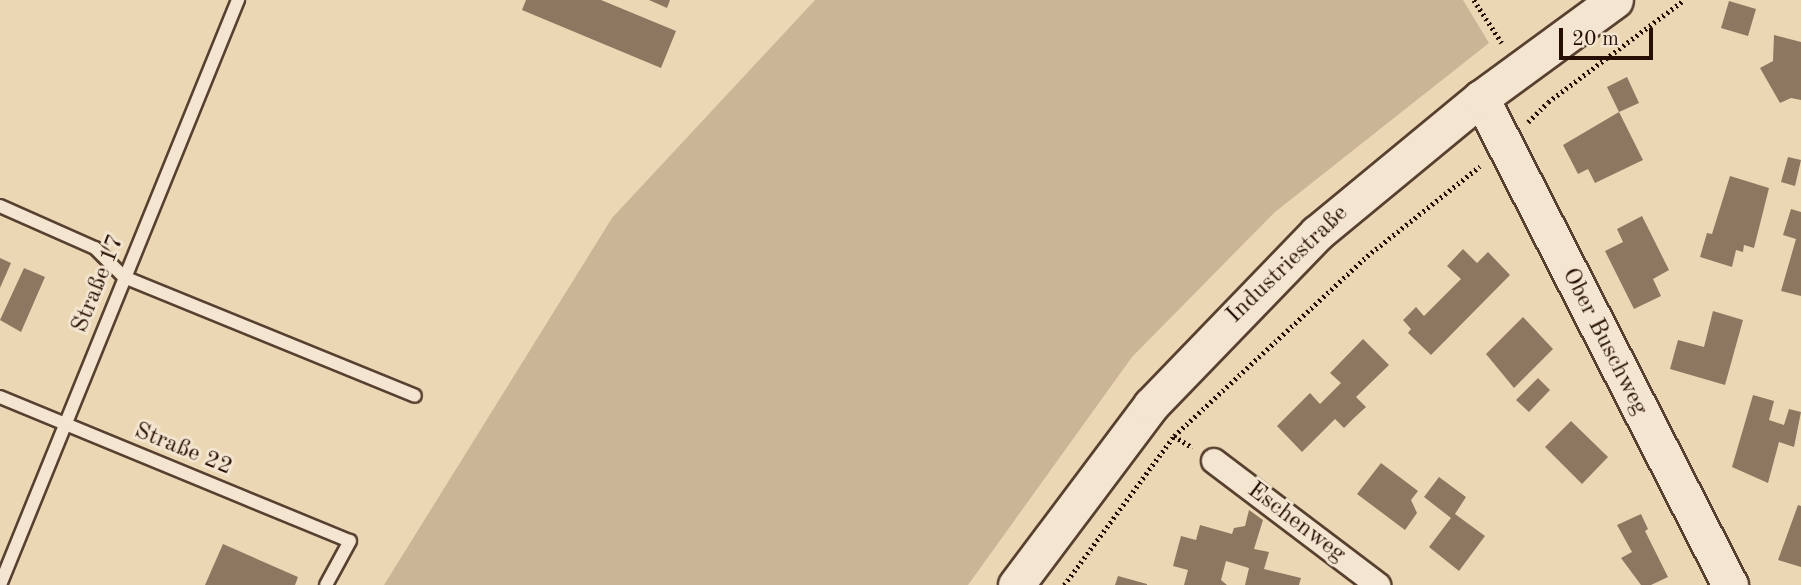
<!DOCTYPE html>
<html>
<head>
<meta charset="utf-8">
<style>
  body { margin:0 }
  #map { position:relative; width:1801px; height:585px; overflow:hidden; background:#ecd7b5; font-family:"Old Standard TT",serif }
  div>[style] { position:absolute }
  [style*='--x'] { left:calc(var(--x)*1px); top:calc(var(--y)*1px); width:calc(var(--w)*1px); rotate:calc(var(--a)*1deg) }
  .green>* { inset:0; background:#cbb597 }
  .building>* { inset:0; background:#8d7760 }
  .path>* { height:4.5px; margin-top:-2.25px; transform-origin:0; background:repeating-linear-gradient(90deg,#270e03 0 2px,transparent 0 5.5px) }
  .roads { filter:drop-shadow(2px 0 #584030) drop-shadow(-2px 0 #584030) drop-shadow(0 2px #584030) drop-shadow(0 -2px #584030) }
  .lane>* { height:12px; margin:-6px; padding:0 6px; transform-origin:6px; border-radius:6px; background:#f3e5cf }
  .street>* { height:24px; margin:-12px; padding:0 12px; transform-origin:12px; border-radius:12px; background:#f3e5cf }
  .secondary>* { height:35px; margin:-17.5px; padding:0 17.5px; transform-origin:17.5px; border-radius:17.5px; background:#f3e5cf }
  span { translate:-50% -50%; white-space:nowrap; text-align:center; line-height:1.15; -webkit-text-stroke:6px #f3e5cf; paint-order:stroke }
  .street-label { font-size:24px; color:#270e03 }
  .scale { position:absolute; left:1559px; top:28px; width:94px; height:32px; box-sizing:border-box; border:4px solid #270e03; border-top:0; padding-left:9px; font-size:21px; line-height:24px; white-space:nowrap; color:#270e03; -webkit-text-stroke:5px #f3e5cf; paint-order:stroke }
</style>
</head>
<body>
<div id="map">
  <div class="green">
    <i style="clip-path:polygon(815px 0,1463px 0,1489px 43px,1275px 212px,1132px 357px,968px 585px,384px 585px,612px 218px)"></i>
  </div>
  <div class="building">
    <i style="clip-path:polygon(526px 0,601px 0,676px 31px,661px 68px,522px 10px)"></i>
    <i style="clip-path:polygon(649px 0,670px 0,667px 8px)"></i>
    <i style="clip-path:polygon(1729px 1px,1756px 9px,1748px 36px,1721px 28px)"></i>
    <i style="clip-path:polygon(1774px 35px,1801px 42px,1801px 100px,1791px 98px,1780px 103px,1760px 68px,1773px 61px)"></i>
    <i style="clip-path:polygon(1627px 77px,1639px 103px,1619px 112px,1607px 87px)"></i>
    <i style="clip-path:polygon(1619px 112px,1643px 160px,1595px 183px,1588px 169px,1578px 174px,1563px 145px)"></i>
    <i style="clip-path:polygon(1788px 157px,1801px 160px,1795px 186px,1781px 182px)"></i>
    <i style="clip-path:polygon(1730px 176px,1769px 188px,1754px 248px,1744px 245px,1743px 252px,1736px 250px,1732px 267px,1700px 257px,1707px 233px,1712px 234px)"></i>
    <i style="clip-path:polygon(1791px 209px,1801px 212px,1801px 296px,1781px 291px,1796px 239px,1783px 235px)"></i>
    <i style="clip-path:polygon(1642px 216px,1669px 270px,1653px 279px,1661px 296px,1634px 309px,1605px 251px,1623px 242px,1617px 229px)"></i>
    <i style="clip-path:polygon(1463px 249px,1477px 263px,1488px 252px,1510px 275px,1431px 355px,1408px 333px,1411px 329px,1403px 320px,1416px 307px,1424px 316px,1461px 279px,1447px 266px)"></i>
    <i style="clip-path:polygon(0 258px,11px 263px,0 288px)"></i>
    <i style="clip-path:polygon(24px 268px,45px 277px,21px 332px,0 320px)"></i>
    <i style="clip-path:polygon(1713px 311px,1743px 320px,1725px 385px,1670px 369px,1678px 340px,1704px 347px)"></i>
    <i style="clip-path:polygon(1523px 317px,1553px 349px,1514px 388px,1486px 354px)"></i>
    <i style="clip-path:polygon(1363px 339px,1389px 365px,1356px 397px,1366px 407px,1354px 418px,1344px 428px,1335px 419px,1302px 452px,1277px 426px,1310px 393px,1320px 404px,1341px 383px,1330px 373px)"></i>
    <i style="clip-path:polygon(1538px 378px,1550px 390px,1529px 412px,1516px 400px)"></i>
    <i style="clip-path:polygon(1753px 395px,1774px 401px,1769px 420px,1784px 425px,1789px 409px,1801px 412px,1794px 447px,1779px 442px,1768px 483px,1732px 467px)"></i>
    <i style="clip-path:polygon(1571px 421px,1608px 457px,1582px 484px,1545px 447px)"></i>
    <i style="clip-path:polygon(1381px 463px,1418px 491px,1411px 500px,1417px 513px,1405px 530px,1357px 494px)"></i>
    <i style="clip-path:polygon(1439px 477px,1466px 497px,1455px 514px,1485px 536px,1459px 571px,1429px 547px,1451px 518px,1424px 497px)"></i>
    <i style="clip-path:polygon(1798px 505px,1801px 506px,1801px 567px,1778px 560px)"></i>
    <i style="clip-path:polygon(1249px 510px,1263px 520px,1254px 549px,1269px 552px,1264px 569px,1301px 578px,1299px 585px,1245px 585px,1249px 568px,1226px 561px,1221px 580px,1227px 585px,1184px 585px,1188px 570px,1173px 566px,1181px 536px,1196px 540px,1200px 525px,1232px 534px,1234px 528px,1245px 526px)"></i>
    <i style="clip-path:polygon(1641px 514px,1648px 529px,1645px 531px,1668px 577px,1651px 585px,1641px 585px,1621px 558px,1632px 552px,1617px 525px)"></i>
    <i style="clip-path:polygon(223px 544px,298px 577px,295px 585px,205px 585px)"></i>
    <i style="clip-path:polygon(1118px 576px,1147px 584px,1147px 585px,1115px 585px)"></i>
  </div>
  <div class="path">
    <i style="--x:1474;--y:0;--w:51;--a:56.9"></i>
    <i style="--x:1528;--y:122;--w:28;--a:-45"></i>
    <i style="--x:1548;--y:102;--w:170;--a:-36.9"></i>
    <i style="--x:1174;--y:436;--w:22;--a:32"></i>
    <i style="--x:1064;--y:585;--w:185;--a:-53.6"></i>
    <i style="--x:1174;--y:436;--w:264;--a:-43"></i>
    <i style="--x:1367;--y:256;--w:144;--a:-38.5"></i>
  </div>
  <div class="roads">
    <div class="lane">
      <i style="--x:0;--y:206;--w:104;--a:23.9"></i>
      <i style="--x:95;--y:248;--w:41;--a:45"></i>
      <i style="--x:124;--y:277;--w:314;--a:22.2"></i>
      <i style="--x:0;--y:397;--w:378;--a:22.4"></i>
      <i style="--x:350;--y:541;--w:50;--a:118.6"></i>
      <i style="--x:0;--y:585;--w:632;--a:-67.86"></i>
    </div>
    <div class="street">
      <i style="--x:1214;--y:461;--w:206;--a:37.1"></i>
    </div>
    <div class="secondary">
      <i style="--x:1481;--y:98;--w:547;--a:62.92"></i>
      <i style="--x:1016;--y:585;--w:225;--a:-53.1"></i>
      <i style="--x:1151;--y:405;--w:239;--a:-46"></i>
      <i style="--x:1317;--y:233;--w:212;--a:-39.5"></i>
      <i style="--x:1481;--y:98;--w:166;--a:-36.2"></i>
    </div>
  </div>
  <div class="street-label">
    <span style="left:1288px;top:265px;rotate:-44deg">Industriestraße</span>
    <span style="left:99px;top:284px;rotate:-68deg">Straße 17</span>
    <span style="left:1604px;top:342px;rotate:63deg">Ober Buschweg</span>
    <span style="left:183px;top:450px;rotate:22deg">Straße 22</span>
    <span style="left:1296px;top:523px;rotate:37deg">Eschenweg</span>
  </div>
  <div class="scale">20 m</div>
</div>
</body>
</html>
